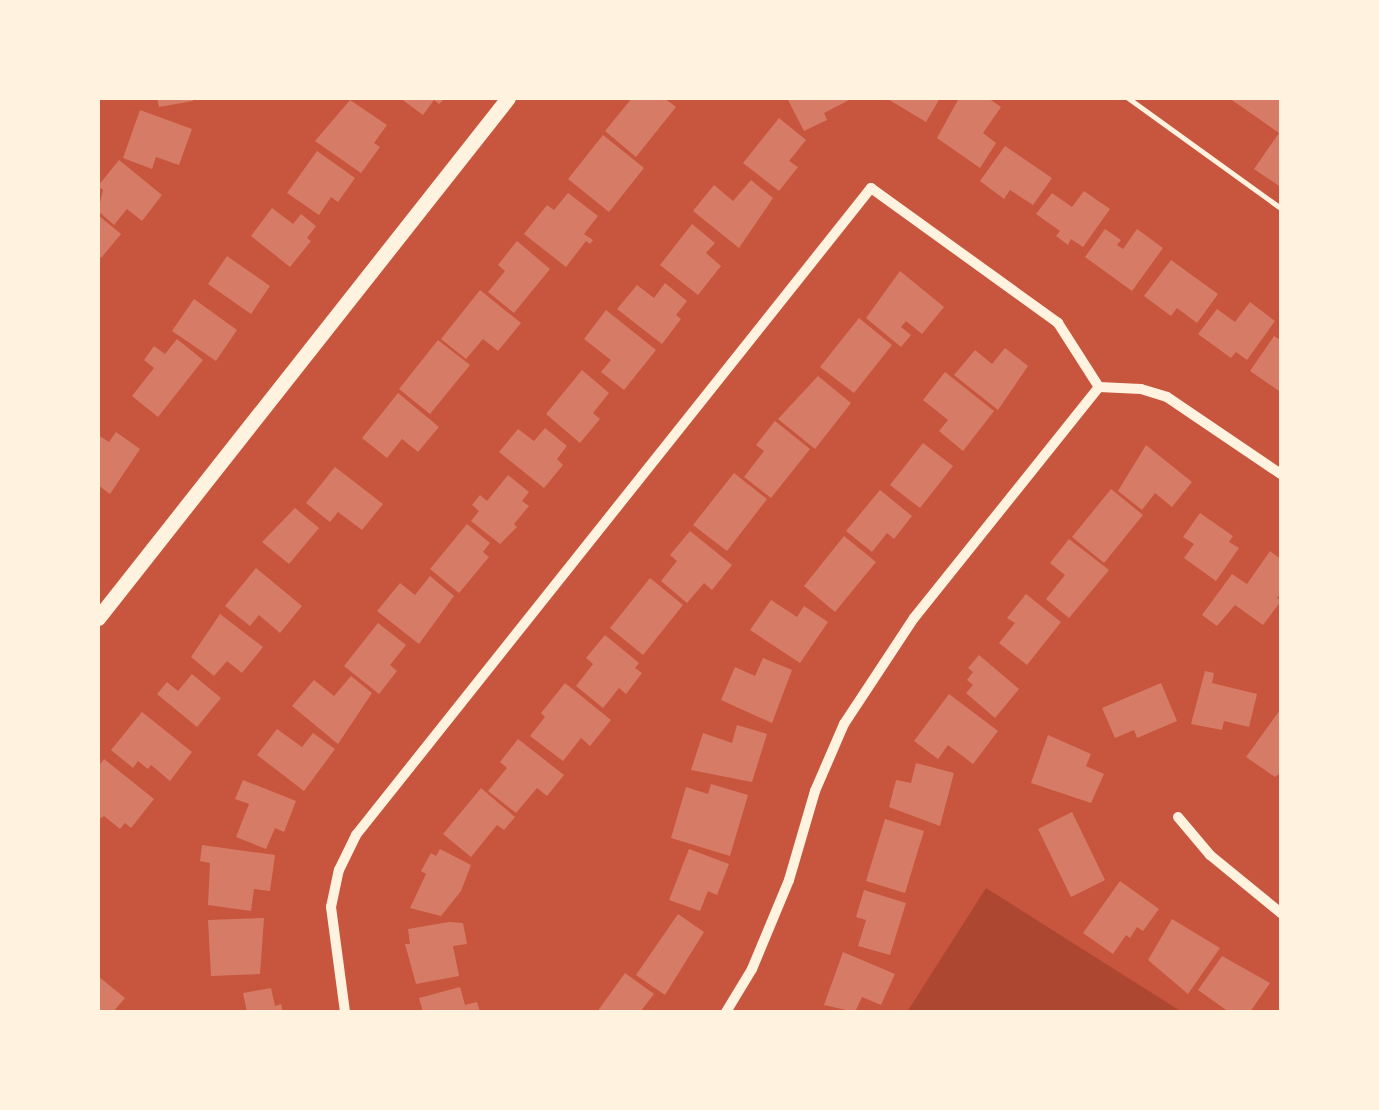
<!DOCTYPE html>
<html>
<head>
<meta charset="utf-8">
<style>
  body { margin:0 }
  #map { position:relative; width:1379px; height:1110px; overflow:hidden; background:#c8553d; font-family:"Archivo Narrow",sans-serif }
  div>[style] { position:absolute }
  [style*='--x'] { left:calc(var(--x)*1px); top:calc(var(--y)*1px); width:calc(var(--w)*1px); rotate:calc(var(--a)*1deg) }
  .green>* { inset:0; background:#ae4732 }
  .building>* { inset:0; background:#d67c66 }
  .service>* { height:5px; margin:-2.5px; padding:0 2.5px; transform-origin:2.5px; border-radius:2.5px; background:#fff3e0 }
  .minor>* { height:10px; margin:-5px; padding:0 5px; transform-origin:5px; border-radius:5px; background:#fff3e0 }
  .secondary>* { height:15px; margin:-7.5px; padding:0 7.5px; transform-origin:7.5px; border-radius:7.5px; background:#fff3e0 }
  span { translate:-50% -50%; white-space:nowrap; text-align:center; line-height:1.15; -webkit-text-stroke:9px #fff3e0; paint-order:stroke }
  .frame { position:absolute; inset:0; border:100px solid #fff3e0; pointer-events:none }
</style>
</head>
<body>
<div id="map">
  <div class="green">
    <i style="clip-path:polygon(986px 888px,1182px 1012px,907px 1012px)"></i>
  </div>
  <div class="building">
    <i style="clip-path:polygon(157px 98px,192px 98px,193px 101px,159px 107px)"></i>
    <i style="clip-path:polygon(400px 98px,445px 98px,439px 104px,434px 100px,423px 115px)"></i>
    <i style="clip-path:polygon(632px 98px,664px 98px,676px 107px,636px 157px,605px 131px)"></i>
    <i style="clip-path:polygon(787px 98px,853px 98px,824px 113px,827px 120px,804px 131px)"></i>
    <i style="clip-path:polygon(886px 98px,940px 98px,926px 122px)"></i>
    <i style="clip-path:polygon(959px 98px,988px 98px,1001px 107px,983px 133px,996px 143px,980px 168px,937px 138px)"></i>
    <i style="clip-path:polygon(1229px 98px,1282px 98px,1282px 188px,1254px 169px,1279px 133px)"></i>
    <i style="clip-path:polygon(350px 100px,387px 125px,374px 143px,380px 147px,361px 173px,315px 141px)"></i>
    <i style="clip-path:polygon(140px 110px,192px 129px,179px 165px,156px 157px,152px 169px,123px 158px)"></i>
    <i style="clip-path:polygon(779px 118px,806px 140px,789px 161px,798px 167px,779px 191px,743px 163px)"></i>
    <i style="clip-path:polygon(603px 135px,644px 168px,609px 212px,568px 179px)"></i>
    <i style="clip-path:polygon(1005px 146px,1052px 178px,1033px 205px,1010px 190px,1004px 199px,980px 181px)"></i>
    <i style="clip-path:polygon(317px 151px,355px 178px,338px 202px,331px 197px,319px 215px,287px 193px)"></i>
    <i style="clip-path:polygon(119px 160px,162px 195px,142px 221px,127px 209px,114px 225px,98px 211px,103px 190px,98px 186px)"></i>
    <i style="clip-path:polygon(751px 180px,773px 198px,739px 248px,693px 211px,714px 185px,733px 201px)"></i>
    <i style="clip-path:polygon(1084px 191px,1110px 209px,1083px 247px,1071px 239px,1068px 245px,1056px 236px,1060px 231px,1036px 214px,1052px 193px,1072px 207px)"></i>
    <i style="clip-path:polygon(568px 193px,598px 216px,584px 234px,593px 240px,590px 244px,586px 241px,566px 267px,524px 234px,547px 205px,554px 210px)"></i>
    <i style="clip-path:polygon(272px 208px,293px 224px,301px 214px,316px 226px,307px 238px,311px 241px,290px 267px,251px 236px)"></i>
    <i style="clip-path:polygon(98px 215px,121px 234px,101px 258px,98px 255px)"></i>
    <i style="clip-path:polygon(692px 224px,715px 243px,706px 253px,721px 266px,698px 295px,660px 265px)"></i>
    <i style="clip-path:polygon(1105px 229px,1121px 240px,1117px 245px,1123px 249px,1137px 229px,1163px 248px,1132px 291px,1085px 257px)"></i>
    <i style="clip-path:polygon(517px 241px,550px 269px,514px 313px,488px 292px,505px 271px,498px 265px)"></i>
    <i style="clip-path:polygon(227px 256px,270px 286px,251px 314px,208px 284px)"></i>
    <i style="clip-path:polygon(1171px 260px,1218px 294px,1197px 323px,1177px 308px,1171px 316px,1144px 296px)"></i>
    <i style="clip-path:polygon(900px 271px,944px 307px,922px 334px,906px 321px,901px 327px,911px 335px,901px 347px,866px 318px)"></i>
    <i style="clip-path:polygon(665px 283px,687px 301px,676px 315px,681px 319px,662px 344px,617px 309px,637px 285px,654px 298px)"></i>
    <i style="clip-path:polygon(480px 290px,521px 323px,498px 351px,483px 339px,466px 359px,441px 339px)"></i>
    <i style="clip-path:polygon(194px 299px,237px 330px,216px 361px,172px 331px)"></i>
    <i style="clip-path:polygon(1250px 302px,1275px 321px,1247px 360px,1236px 352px,1231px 358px,1198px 334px,1217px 309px,1235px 322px)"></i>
    <i style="clip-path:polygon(606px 310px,656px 350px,624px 390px,601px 372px,611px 360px,584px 339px)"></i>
    <i style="clip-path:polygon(859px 318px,892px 345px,854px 393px,820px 367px)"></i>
    <i style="clip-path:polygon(1274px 336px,1282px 341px,1282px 393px,1250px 371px)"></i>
    <i style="clip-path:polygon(177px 339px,203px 360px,158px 417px,132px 396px,154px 368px,144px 360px,154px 346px,165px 354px)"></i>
    <i style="clip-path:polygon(438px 340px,470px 365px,430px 414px,399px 389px)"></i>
    <i style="clip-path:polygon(1005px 348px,1028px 366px,998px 410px,954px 375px,975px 350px,992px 364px)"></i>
    <i style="clip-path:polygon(582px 370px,609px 393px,593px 413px,600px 419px,580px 443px,546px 414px)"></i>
    <i style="clip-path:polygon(945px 372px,994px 411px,963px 451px,939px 431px,948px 420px,923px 400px)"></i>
    <i style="clip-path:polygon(818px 376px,851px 403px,815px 449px,778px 419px)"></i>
    <i style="clip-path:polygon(398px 393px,439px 427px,418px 452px,402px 439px,387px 458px,362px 438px)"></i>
    <i style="clip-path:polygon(775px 421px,810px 449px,771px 498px,744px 477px,764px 451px,756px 445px)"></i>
    <i style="clip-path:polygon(545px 428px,567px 446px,557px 459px,563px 465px,544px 488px,499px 452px,518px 429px,534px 441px)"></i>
    <i style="clip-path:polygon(116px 432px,140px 449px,110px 494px,98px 485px,98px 435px,109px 442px)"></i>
    <i style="clip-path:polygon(923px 443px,953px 466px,920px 508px,890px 485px)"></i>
    <i style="clip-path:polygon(1146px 445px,1192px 482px,1172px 507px,1155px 493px,1142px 510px,1118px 491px)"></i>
    <i style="clip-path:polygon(335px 467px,383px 504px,362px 530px,338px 512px,330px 522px,306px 503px)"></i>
    <i style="clip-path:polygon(734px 473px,767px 499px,727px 551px,693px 525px)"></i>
    <i style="clip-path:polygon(508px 475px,529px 492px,522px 501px,529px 506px,514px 524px,517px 527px,500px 544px,471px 521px,479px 511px,472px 505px,480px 495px,487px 501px)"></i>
    <i style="clip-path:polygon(1111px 489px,1143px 515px,1104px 563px,1072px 537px)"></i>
    <i style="clip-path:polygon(880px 490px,912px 516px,894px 539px,887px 533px,872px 552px,846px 531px)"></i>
    <i style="clip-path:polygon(295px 508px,319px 528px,289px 564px,262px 542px)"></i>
    <i style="clip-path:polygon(1200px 513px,1233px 536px,1229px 542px,1239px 548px,1216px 581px,1184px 558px,1194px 544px,1183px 537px)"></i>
    <i style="clip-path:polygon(467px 524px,490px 543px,483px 552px,489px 557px,459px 593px,430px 569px)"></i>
    <i style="clip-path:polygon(690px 531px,732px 565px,712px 590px,704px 583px,687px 603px,661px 581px,677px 561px,670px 555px)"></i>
    <i style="clip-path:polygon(844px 536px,876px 562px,835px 612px,804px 586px)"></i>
    <i style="clip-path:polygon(1069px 539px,1109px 570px,1069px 618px,1046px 599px,1065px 575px,1050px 563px)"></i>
    <i style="clip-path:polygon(1270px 551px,1282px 560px,1282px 591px,1277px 598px,1281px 601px,1263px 625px,1235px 605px,1217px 626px,1202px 615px,1232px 574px,1247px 584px)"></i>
    <i style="clip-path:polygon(256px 568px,302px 606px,280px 633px,259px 615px,250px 626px,225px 606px)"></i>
    <i style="clip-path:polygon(430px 576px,454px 596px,419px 644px,377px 611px,400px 583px,415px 595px)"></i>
    <i style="clip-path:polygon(650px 578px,683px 605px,643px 655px,610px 628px)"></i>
    <i style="clip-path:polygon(1026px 594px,1061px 622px,1027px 665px,999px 643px,1015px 623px,1007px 618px)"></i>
    <i style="clip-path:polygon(771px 600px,797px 617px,804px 606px,828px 622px,800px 663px,750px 630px)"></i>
    <i style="clip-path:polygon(220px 614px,263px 647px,242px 673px,227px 661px,214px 676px,191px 657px)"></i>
    <i style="clip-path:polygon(378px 623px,406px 645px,390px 665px,397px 671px,379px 694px,344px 666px)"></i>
    <i style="clip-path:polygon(605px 635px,639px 663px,635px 668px,642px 673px,626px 694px,619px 688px,603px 708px,576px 686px,593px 664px,586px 658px)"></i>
    <i style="clip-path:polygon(979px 655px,1019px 689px,995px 718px,966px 693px,973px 685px,967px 680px,973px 672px,968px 668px)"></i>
    <i style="clip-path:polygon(763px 658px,792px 670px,772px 723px,721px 700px,735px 667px,755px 676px)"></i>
    <i style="clip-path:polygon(1205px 671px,1214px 673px,1212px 683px,1257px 694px,1249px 727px,1224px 721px,1222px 730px,1191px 724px)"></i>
    <i style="clip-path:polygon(192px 674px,221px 698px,197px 727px,157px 694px,167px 682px,178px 691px)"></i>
    <i style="clip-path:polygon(351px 676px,372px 693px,338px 744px,292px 706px,314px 680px,334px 696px)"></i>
    <i style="clip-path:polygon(565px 683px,611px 720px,590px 746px,581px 738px,563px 761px,530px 736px,545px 717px,541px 713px)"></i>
    <i style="clip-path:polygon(1161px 683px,1177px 721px,1137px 738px,1134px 730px,1115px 738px,1102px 708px)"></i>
    <i style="clip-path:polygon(949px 694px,998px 731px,973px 764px,948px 745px,938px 759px,914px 741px)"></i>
    <i style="clip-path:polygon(1282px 707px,1282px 772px,1275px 777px,1246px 757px)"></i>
    <i style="clip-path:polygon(142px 712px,192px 752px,170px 781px,151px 765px,148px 769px,138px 761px,133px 768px,111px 750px)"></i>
    <i style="clip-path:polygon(737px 725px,767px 734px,752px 782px,691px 770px,703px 733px,732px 743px)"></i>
    <i style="clip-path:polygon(277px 729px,302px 747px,313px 733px,335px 749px,304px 791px,257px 755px)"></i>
    <i style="clip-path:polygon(1048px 735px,1091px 754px,1086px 766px,1104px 774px,1091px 803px,1031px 783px)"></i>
    <i style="clip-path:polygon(518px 739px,564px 775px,547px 796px,537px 788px,516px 813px,488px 791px,507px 768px,500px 762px)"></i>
    <i style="clip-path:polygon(104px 759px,154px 799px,131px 828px,125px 823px,120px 829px,104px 816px,98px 820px,98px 767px)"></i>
    <i style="clip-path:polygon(916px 763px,954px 773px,940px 826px,889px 807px,896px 780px,911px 783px)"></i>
    <i style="clip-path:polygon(243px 780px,296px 801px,284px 832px,275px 828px,266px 849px,236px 837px,249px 804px,235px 799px)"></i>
    <i style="clip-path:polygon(711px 784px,748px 795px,730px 856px,671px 838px,686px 787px,708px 794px)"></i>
    <i style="clip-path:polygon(481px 788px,515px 817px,504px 830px,497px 825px,471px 857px,443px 834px)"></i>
    <i style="clip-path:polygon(1072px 812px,1105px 880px,1071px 897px,1038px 829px)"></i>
    <i style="clip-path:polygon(885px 819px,924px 831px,905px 893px,866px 881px)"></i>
    <i style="clip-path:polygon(202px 845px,275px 855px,270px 891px,254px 889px,251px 911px,208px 905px,210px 863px,200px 861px)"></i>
    <i style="clip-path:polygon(440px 849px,471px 865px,461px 891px,441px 916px,410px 908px,426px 874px,421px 871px,431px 853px,436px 856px)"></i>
    <i style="clip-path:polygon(689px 849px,729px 864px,717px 895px,708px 891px,700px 911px,669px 900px)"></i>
    <i style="clip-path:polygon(1120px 881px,1159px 909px,1143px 931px,1137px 927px,1130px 938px,1126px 935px,1113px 954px,1083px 933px)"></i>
    <i style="clip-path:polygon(864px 890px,906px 903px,890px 955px,858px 946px,866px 920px,856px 917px)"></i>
    <i style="clip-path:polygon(678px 914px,704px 932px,665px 995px,636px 975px)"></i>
    <i style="clip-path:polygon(264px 918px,260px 974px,211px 976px,208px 920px)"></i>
    <i style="clip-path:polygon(1172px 919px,1220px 948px,1188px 994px,1148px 960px)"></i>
    <i style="clip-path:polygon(449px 922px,463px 923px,467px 944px,453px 946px,459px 976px,416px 984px,405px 944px,410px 944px,408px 929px)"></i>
    <i style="clip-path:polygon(843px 952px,895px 974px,881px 1005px,862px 997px,855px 1012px,824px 1005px)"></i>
    <i style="clip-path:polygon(1222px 956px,1270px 983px,1250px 1012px,1229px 1012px,1198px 990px)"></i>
    <i style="clip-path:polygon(625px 973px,654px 994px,640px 1012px,597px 1012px)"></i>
    <i style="clip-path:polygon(98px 976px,125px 998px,113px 1012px,98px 1012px)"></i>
    <i style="clip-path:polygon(460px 987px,465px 1005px,477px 1002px,480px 1012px,423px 1012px,419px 998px)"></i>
    <i style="clip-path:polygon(271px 988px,275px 1006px,281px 1004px,283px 1012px,247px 1012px,243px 993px)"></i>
  </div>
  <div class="service">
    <i style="--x:1128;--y:98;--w:190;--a:35.8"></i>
  </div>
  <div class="minor">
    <i style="--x:1099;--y:387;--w:42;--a:2.7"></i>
    <i style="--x:1141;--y:389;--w:27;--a:17"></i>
    <i style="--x:1167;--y:397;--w:139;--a:34.1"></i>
    <i style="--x:1178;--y:817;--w:50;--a:49.9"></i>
    <i style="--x:1210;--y:855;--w:93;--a:39.3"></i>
    <i style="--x:345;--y:1012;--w:106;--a:-97.6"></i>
    <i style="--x:331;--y:907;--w:38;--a:-78"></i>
    <i style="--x:339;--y:870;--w:39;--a:-64"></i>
    <i style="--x:356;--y:835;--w:827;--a:-51.48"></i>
    <i style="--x:871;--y:188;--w:231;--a:35.8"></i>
    <i style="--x:1058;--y:323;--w:76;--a:57.4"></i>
    <i style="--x:726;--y:1012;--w:50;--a:-58.8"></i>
    <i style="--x:752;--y:969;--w:96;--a:-67.4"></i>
    <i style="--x:789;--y:880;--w:93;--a:-73.7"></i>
    <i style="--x:815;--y:791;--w:73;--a:-66.6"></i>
    <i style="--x:844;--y:724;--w:127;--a:-56.6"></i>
    <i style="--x:914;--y:618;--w:296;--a:-51.3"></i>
  </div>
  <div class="secondary">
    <i style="--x:98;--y:618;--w:662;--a:-51.75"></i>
  </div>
  <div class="frame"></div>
</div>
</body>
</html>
